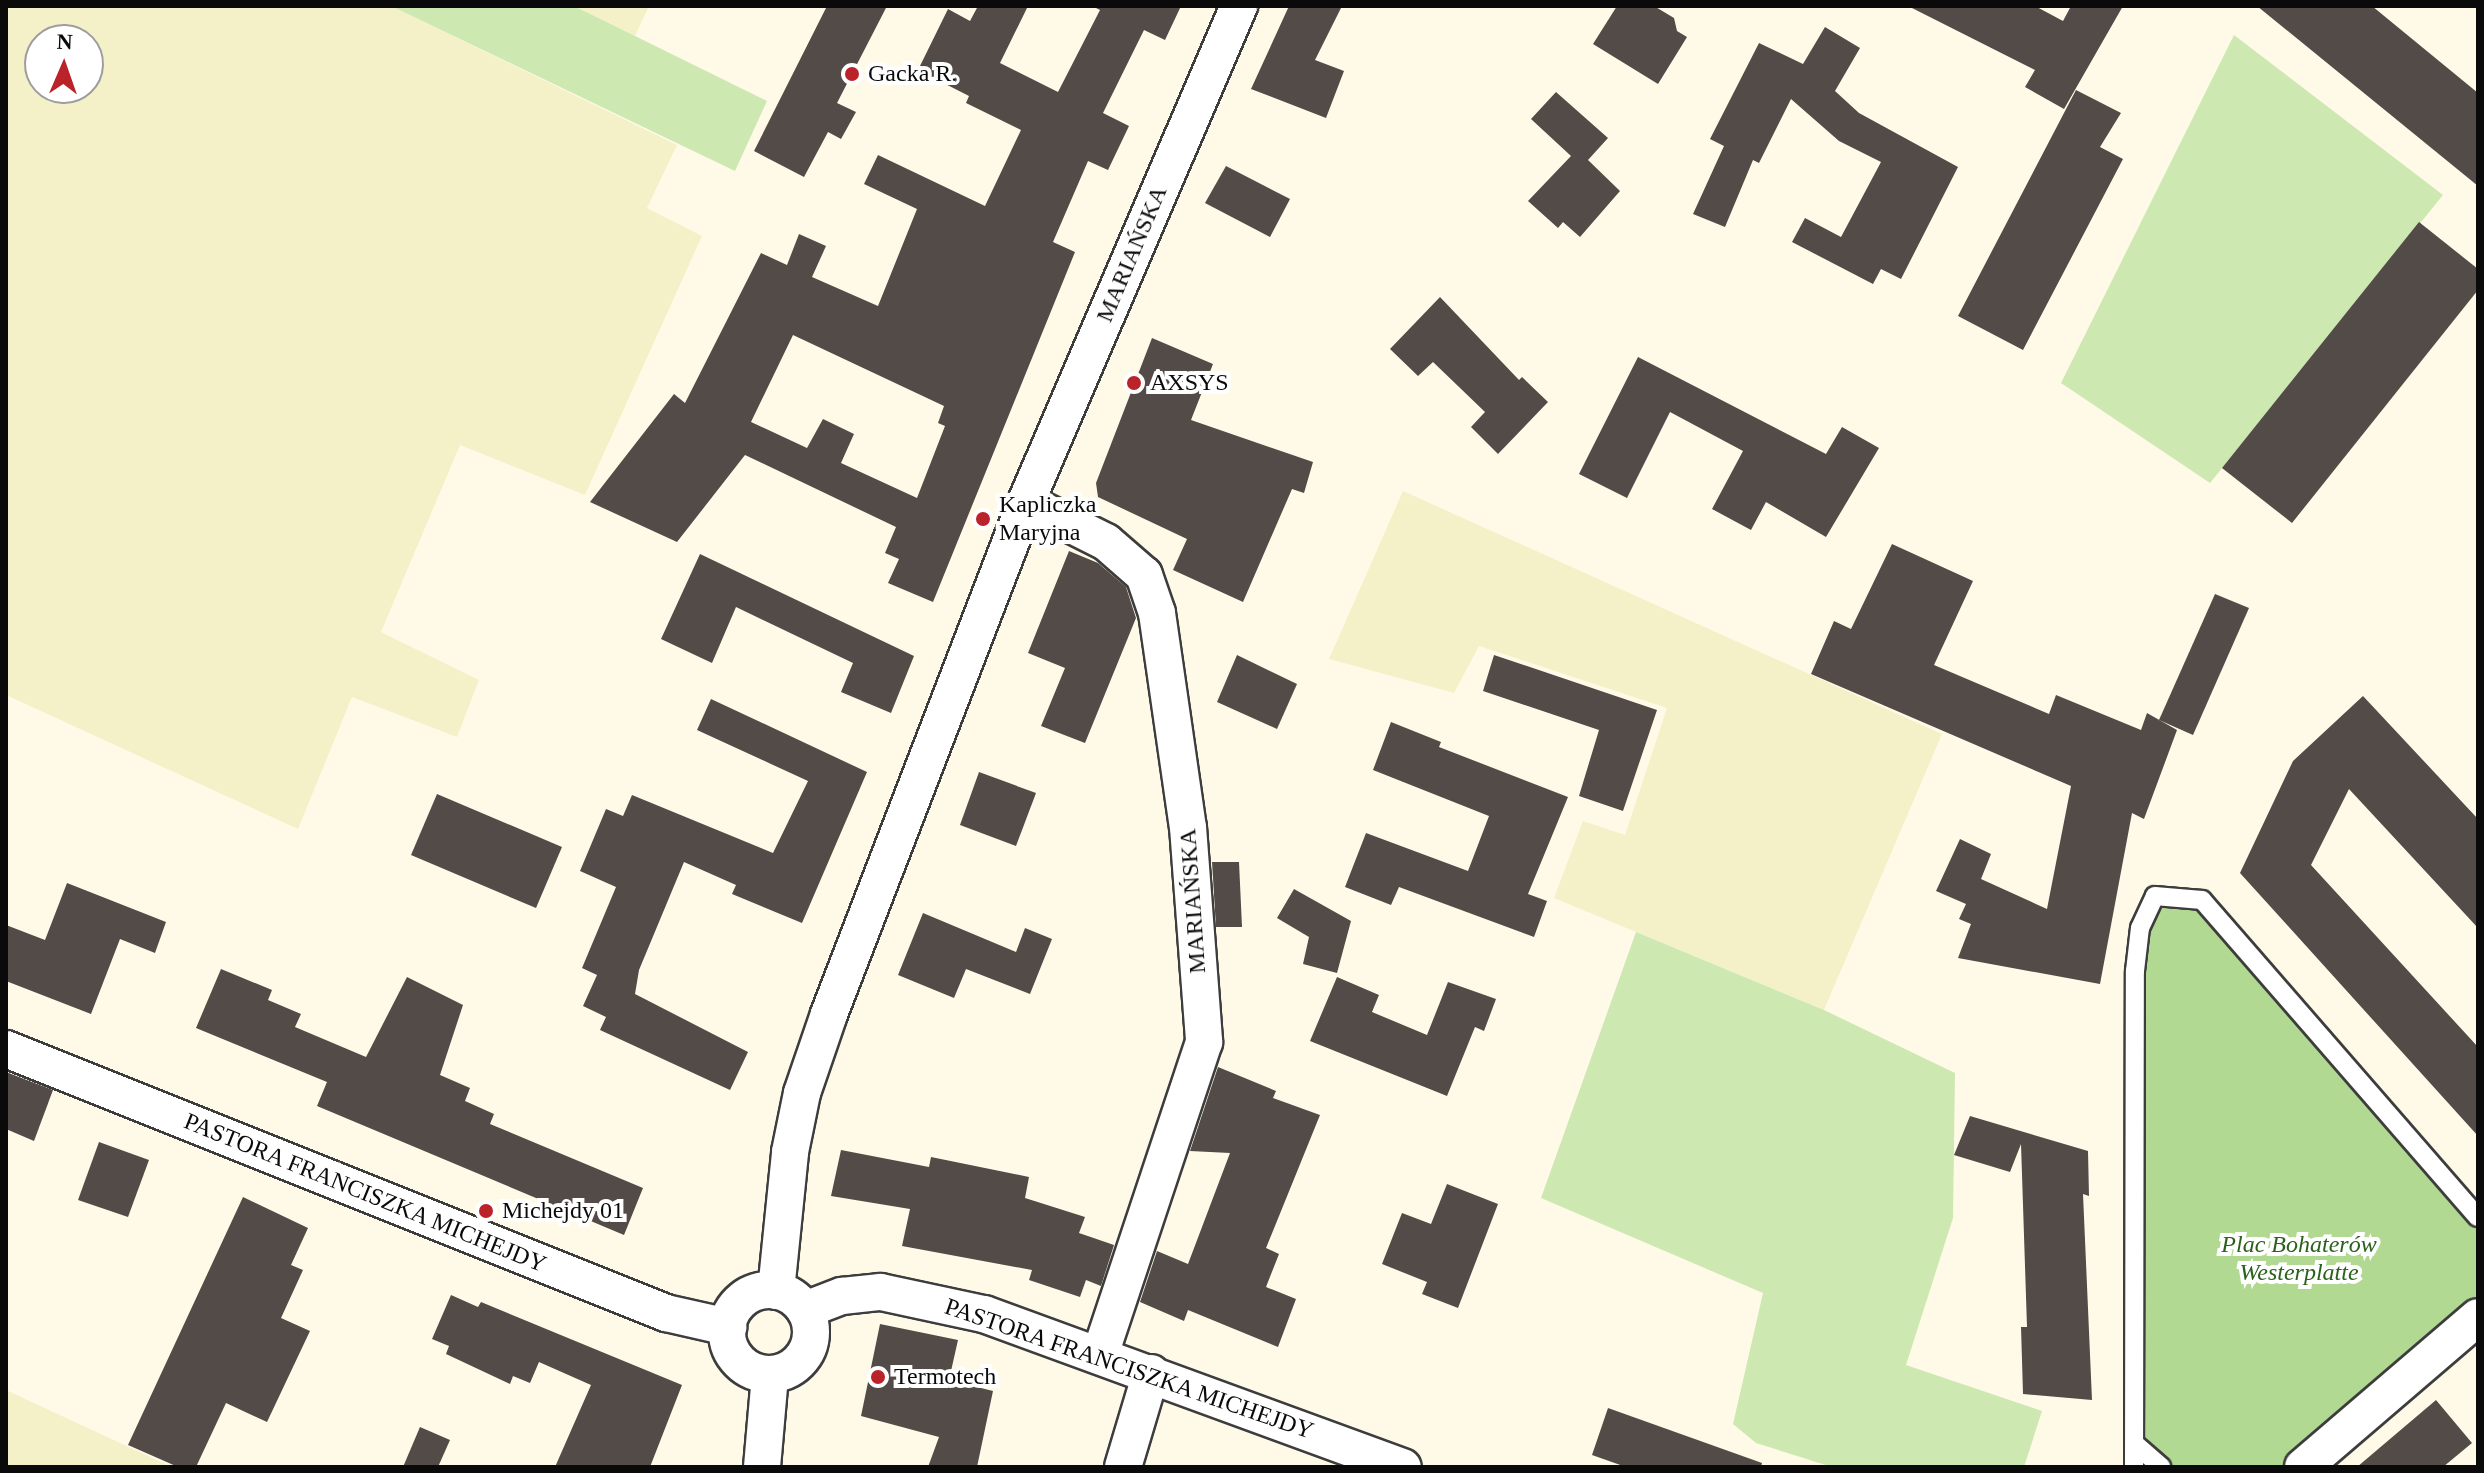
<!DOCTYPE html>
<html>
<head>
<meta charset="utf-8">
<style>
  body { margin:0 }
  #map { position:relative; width:2484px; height:1473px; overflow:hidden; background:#fffae8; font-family:Georgia,serif }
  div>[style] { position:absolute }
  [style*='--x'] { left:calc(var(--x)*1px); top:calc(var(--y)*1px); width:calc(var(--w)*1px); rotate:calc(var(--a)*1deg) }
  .farmland>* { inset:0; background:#f4f1c8 }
  .green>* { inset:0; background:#cee8b2 }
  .forest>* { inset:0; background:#b1d991 }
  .building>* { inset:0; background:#534b47 }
  .roads { filter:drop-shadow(2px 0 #3d3d3d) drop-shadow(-2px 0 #3d3d3d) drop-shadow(0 2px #3d3d3d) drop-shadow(0 -2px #3d3d3d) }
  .service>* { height:18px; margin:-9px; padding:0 9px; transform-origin:9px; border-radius:9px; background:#fff }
  .minor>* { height:36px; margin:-18px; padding:0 18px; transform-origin:18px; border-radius:18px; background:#fff }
  .minor>.ring { margin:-18px; padding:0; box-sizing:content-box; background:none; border:36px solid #fff; border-radius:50% }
  .dots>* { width:22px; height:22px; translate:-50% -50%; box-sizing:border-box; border:4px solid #fff; border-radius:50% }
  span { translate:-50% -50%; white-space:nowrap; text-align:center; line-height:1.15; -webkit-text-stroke:8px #fff; paint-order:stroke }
  .poi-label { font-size:24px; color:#0a0a0a }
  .left { translate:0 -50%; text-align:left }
  .street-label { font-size:24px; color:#0a0a0a }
  .park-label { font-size:24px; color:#2a611b; font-style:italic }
  .frame { position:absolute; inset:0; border:8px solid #0a0a0a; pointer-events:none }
  .north { position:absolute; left:24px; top:24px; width:80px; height:80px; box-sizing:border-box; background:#fff; border:2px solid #9d9d9d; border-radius:50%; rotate:2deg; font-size:22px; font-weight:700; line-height:32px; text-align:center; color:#0a0a0a }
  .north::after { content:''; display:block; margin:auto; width:28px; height:36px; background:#ba2329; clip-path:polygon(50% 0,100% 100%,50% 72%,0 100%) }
</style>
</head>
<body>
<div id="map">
  <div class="farmland">
    <i style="clip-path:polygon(evenodd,6px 6px,391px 6px,677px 145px,647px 208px,702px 236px,585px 495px,460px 445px,381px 632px,479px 680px,457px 737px,352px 697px,298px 829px,6px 695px,6px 6px,40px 40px,88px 40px,88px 88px,40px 88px,40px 40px)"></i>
    <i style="clip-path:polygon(574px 6px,649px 6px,635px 36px)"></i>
    <i style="clip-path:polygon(1403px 491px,1942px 734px,1824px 1010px,1554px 898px,1583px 821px,1625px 835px,1667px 708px,1479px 646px,1454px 693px,1329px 659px)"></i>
    <i style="clip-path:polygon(6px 1390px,172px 1467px,6px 1467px)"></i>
  </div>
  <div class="green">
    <i style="clip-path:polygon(391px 6px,574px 6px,767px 101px,735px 171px)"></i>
    <i style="clip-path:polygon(2234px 35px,2443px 195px,2210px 483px,2061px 383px)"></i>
    <i style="clip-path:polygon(1636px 932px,1824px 1010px,1955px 1073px,1953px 1218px,1906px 1365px,2042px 1411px,2024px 1467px,1832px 1467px,1756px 1443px,1733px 1424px,1763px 1293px,1541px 1198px)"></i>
  </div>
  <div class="forest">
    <i style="clip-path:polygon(2155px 896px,2202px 900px,2478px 1217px,2478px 1317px,2303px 1467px,2161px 1467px,2135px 1444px,2135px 971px)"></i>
  </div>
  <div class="building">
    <i style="clip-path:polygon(827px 6px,887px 6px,837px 103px,856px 112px,841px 139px,828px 132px,804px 177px,754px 151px)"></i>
    <i style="clip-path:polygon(evenodd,978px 6px,1028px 6px,1000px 63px,1058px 92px,1100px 10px,1092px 6px,1181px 6px,1165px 40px,1144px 30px,1103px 113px,1129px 126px,1108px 170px,1088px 161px,1053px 242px,1075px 252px,933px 602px,888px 583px,899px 559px,885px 553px,896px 527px,745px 455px,677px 542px,590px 502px,674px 394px,685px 403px,761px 253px,787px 265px,799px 234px,826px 246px,812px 277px,878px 306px,917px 209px,864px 184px,878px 155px,985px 206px,1021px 130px,966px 103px,969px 96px,918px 70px,948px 9px,970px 21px,978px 6px,793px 335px,944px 406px,938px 423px,945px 426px,917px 498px,841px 463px,854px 434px,823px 419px,807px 448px,751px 422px,793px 335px)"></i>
    <i style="clip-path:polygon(1289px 6px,1342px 6px,1315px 60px,1344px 71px,1326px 118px,1251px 89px)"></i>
    <i style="clip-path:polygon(1617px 6px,1654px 6px,1674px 18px,1677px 31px,1687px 37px,1658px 84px,1593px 44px)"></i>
    <i style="clip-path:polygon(1908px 6px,2035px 6px,2063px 21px,2071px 6px,2123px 6px,2064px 109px,2025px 87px,2035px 70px)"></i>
    <i style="clip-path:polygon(2257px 6px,2372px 6px,2478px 93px,2478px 186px)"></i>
    <i style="clip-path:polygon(1825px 27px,1860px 48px,1835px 91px,1859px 113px,1958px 167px,1901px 279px,1881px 269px,1873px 284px,1792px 242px,1805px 218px,1841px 237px,1881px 162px,1839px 141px,1791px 99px,1759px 163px,1753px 160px,1725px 227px,1693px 214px,1724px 146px,1710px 139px,1759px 43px,1803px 64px)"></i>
    <i style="clip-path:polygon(2076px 90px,2121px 113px,2100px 147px,2123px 159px,2023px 350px,1958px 316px)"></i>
    <i style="clip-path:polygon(1556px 92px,1608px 138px,1588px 160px,1620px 191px,1580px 237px,1563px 222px,1558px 228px,1528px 201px,1571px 156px,1531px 119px)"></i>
    <i style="clip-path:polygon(1226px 166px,1290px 199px,1270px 237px,1205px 203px)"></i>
    <i style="clip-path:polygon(2419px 222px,2478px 269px,2478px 290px,2292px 523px,2222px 468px)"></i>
    <i style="clip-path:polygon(1440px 297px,1519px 380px,1522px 377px,1548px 402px,1498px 454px,1471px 427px,1485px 412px,1458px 386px,1433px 362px,1418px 376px,1390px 349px)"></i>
    <i style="clip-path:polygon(1152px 338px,1213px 364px,1191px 420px,1313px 462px,1304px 493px,1292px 489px,1243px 602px,1173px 570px,1187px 539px,1098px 497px,1096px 483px)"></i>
    <i style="clip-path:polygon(1638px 357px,1826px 454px,1842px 427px,1879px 448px,1826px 537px,1766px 502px,1751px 530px,1712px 509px,1743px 451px,1670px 412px,1627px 498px,1579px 474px)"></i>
    <i style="clip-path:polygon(1892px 544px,1973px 581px,1934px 665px,2049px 714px,2056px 695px,2141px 730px,2147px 713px,2177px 730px,2144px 819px,2132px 813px,2100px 984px,1958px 958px,1971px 924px,1959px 919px,1966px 904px,1936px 891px,1960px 839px,1991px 854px,1981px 879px,2047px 909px,2071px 786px,1811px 674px,1834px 621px,1851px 629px)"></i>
    <i style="clip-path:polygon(1069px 551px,1098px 563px,1126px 587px,1136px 618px,1085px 743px,1041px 726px,1065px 668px,1028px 653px)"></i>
    <i style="clip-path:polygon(700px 554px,914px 656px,891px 713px,841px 692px,853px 663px,736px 607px,712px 663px,661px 639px)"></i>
    <i style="clip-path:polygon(2215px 594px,2249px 608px,2193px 735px,2159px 720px)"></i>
    <i style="clip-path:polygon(1237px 655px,1297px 684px,1277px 729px,1217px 702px)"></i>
    <i style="clip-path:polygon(1494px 655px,1657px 710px,1623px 811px,1579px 796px,1599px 730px,1483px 691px)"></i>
    <i style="clip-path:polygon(2363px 696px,2478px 819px,2478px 928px,2349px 789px,2311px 865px,2478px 1047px,2478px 1136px,2240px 873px,2293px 761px)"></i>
    <i style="clip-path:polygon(711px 699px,867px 772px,802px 923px,732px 894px,736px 885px,684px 862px,639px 970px,635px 994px,748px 1052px,730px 1090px,600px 1030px,606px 1017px,583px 1006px,597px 975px,582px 968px,616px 887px,580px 871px,606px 809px,623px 816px,632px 795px,773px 853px,808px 781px,697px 730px)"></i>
    <i style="clip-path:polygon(1391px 722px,1441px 742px,1439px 747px,1568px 797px,1528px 894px,1547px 901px,1534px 937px,1399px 887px,1391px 905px,1345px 887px,1366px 833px,1468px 871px,1489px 816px,1373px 770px)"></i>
    <i style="clip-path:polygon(979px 772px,1036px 793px,1016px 846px,960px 825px)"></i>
    <i style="clip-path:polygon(437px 794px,562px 847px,536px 908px,411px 855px)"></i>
    <i style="clip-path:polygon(1212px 862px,1239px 862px,1242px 927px,1216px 927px)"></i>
    <i style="clip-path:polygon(67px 883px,166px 922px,155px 953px,120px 939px,91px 1014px,6px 981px,6px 925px,45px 940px)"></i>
    <i style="clip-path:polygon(1294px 889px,1351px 921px,1337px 973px,1303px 964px,1309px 937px,1277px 918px)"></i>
    <i style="clip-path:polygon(923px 913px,1016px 952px,1025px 928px,1052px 939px,1030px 994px,966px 969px,954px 998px,898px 975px)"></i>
    <i style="clip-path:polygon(221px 969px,272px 990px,268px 1000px,301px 1014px,295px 1027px,366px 1057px,407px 977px,463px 1005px,440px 1075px,470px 1088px,465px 1101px,494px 1114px,490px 1124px,643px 1188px,624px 1235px,317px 1106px,327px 1082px,196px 1028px)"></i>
    <i style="clip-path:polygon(1337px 977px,1379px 995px,1372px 1012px,1427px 1035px,1448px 982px,1496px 999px,1484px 1031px,1475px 1027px,1447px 1096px,1310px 1041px)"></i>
    <i style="clip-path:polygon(1218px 1067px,1276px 1091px,1273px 1098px,1320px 1115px,1266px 1248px,1279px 1254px,1266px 1287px,1296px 1299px,1278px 1347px,1188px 1310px,1184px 1321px,1140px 1302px,1157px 1251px,1188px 1264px,1230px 1153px,1190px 1151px)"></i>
    <i style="clip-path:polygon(6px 1072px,53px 1090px,34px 1141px,6px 1129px)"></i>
    <i style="clip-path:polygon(1970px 1116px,2088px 1151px,2089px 1196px,2083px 1194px,2092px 1400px,2023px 1394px,2021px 1327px,2027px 1327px,2021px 1144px,2010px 1172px,1954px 1155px)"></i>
    <i style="clip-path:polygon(99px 1142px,149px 1160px,128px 1217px,78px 1200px)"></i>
    <i style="clip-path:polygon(841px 1150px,929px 1167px,931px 1157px,1029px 1177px,1025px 1198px,1085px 1217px,1079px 1233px,1114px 1245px,1101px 1286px,1086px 1280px,1080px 1297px,1029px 1280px,1032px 1270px,902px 1246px,910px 1209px,831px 1196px)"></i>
    <i style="clip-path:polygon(1447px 1184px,1498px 1204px,1458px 1308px,1422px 1294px,1427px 1282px,1382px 1264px,1402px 1213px,1431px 1224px)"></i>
    <i style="clip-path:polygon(243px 1197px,308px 1228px,291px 1265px,303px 1270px,281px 1318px,310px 1331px,267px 1422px,226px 1403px,196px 1467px,178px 1467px,128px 1445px)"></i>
    <i style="clip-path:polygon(451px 1295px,478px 1307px,481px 1302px,682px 1385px,650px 1467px,555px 1467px,591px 1385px,539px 1362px,530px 1383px,513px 1376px,510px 1384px,446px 1354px,449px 1346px,432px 1339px)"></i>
    <i style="clip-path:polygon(880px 1324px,958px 1340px,949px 1380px,993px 1391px,977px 1467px,928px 1467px,939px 1437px,861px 1416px)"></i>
    <i style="clip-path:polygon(2436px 1400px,2472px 1443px,2443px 1467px,2357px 1467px)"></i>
    <i style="clip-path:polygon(1608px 1408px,1762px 1463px,1761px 1467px,1626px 1467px,1592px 1455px)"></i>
    <i style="clip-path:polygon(420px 1427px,450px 1440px,438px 1467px,403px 1467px)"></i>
  </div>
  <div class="roads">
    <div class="service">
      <i style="--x:2135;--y:1444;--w:35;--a:41"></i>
      <i style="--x:2134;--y:1467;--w:496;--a:-89.9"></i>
      <i style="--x:2135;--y:971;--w:43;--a:-83.4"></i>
      <i style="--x:2140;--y:928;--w:35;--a:-65"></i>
      <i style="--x:2155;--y:896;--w:47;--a:4.9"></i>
      <i style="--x:2202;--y:900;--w:420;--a:49"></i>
    </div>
    <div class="minor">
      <i style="--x:1026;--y:502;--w:89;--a:26.6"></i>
      <i style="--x:1106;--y:542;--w:50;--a:41"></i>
      <i style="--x:1144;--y:575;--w:40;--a:71.1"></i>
      <i style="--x:1157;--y:613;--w:216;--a:81.8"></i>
      <i style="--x:1188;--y:827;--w:216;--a:85.7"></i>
      <i style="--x:1204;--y:1042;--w:330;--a:108.4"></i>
      <i style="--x:6;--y:1049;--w:711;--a:21.8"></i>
      <i style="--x:666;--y:1313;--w:64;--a:12.7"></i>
      <i class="ring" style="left:727px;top:1290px;width:48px;height:48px"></i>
      <i style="--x:776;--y:1291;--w:140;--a:-84.2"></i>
      <i style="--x:790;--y:1152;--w:60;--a:-78.5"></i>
      <i style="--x:802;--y:1093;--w:83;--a:-71.1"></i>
      <i style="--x:829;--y:1014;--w:549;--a:-68.95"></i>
      <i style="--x:1026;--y:502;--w:540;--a:-66.76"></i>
      <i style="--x:805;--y:1310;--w:40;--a:-21"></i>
      <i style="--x:842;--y:1296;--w:39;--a:-6"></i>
      <i style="--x:881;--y:1292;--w:105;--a:12.1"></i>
      <i style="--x:984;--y:1314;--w:446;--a:20.1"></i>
      <i style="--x:762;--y:1467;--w:92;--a:-85"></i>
      <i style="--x:1123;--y:1467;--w:98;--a:-73.4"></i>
      <i style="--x:2303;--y:1467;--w:230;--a:-40.6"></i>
    </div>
  </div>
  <div class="dots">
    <i style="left:852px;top:74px;background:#ba2329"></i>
    <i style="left:1134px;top:383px;background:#ba2329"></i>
    <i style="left:983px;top:519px;background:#ba2329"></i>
    <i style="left:486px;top:1211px;background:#ba2329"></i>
    <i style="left:878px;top:1377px;background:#ba2329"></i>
  </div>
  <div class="poi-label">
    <span class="left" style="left:868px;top:74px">Gacka R.</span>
    <span class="left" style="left:1150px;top:383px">AXSYS</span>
    <span class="left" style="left:999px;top:519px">Kapliczka<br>Maryjna</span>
    <span class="left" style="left:502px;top:1211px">Michejdy 01</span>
    <span class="left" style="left:894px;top:1377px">Termotech</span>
  </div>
  <div class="street-label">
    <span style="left:1132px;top:254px;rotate:-67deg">MARIAŃSKA</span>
    <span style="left:1193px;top:901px;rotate:-94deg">MARIAŃSKA</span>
    <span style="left:365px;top:1193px;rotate:22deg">PASTORA FRANCISZKA MICHEJDY</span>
    <span style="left:1129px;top:1369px;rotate:19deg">PASTORA FRANCISZKA MICHEJDY</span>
  </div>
  <div class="park-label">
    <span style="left:2299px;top:1259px">Plac Bohaterów<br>Westerplatte</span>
  </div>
  <div class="frame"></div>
  <div class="north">N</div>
</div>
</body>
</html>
